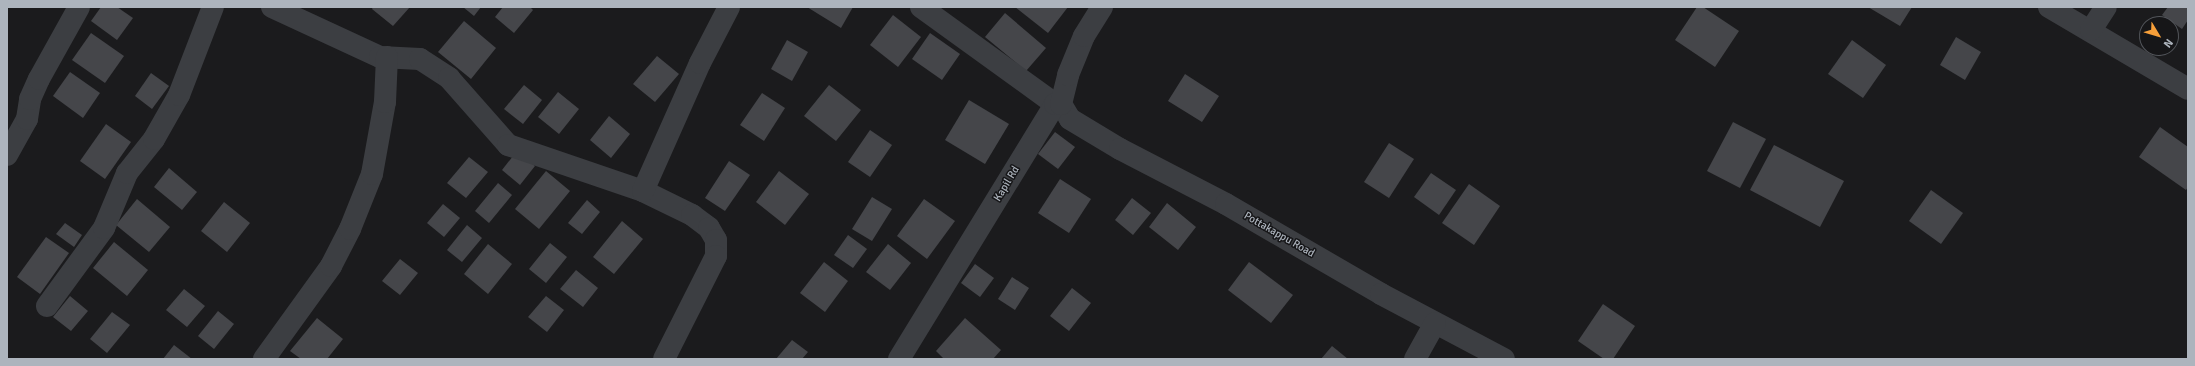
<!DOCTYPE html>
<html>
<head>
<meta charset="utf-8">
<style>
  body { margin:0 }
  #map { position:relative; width:2195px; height:366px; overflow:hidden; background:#1b1b1d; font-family:Signika,sans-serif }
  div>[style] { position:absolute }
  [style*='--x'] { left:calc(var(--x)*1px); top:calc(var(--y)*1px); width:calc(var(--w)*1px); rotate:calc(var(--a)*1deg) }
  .building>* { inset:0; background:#45464a }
  .minor>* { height:22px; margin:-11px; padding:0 11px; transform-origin:11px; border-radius:11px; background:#3c3e42 }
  span { translate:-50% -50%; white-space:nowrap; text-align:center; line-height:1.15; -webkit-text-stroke:3px #161618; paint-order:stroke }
  .street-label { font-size:11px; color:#adb4bd }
  .frame { position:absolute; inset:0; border:8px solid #adb4bd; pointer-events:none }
  .north { position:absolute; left:2139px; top:16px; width:40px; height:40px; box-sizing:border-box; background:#161618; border:1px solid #52555a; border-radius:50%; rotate:128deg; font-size:11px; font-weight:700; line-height:16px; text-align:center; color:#adb4bd }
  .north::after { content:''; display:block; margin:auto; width:14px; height:18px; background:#f69f3a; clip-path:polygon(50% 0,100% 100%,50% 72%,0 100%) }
</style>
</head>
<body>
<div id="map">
  <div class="building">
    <i style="clip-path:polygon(101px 7px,117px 7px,133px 18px,117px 40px,91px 21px)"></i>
    <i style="clip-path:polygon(373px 7px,410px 7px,393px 26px,372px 9px)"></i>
    <i style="clip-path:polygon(463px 7px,481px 7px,474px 16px)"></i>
    <i style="clip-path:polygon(503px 7px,530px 7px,533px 10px,514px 33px,495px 17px)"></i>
    <i style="clip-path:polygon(807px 7px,853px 7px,841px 28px)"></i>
    <i style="clip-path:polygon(1015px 7px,1068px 7px,1048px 33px)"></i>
    <i style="clip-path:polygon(1697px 7px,1703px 7px,1739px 31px,1715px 67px,1675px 40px)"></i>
    <i style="clip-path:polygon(1868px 7px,1912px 7px,1900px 26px)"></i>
    <i style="clip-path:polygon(2168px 7px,2188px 7px,2188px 20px,2182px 29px,2162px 15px)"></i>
    <i style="clip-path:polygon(1005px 13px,1046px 48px,1026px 71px,985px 37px)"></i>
    <i style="clip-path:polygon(893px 15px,921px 37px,898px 67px,870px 45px)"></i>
    <i style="clip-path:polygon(464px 21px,496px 48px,471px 79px,438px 52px)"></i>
    <i style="clip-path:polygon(91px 33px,124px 56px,105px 83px,72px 60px)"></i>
    <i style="clip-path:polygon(930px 33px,960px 54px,942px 80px,912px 59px)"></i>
    <i style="clip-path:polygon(1956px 37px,1981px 52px,1965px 80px,1940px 65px)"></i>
    <i style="clip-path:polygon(787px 40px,808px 52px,792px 81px,771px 69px)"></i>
    <i style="clip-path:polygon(1852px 40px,1886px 65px,1863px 98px,1828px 74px)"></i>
    <i style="clip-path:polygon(657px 56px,679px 74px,655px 102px,633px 84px)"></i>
    <i style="clip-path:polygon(70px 72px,100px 93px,83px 118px,53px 96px)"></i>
    <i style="clip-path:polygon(151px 73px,169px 86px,152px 109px,135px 96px)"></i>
    <i style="clip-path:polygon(1185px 74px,1219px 96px,1202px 122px,1168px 101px)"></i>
    <i style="clip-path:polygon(524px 85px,542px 100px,523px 124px,504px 109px)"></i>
    <i style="clip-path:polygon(829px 85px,861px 110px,836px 141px,804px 116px)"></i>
    <i style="clip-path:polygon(558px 92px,579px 109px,559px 134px,538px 117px)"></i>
    <i style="clip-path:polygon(762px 93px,785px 108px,764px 141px,740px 125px)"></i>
    <i style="clip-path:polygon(969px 100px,1009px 124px,985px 164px,945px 140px)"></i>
    <i style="clip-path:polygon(609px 116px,630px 134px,611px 158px,590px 140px)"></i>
    <i style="clip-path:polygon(1733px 122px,1766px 139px,1740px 188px,1707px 171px)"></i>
    <i style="clip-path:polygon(106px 124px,131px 142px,105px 179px,80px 161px)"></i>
    <i style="clip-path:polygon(2160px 127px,2188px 147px,2188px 187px,2186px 190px,2139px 157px)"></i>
    <i style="clip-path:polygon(870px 130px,892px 145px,870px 177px,848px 162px)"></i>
    <i style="clip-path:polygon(1055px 132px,1075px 147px,1058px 169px,1038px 154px)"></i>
    <i style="clip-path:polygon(1389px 143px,1414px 159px,1389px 198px,1364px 182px)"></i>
    <i style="clip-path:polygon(1774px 145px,1844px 181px,1820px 227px,1750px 190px)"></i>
    <i style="clip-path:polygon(517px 151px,535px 166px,520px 185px,502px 170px)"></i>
    <i style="clip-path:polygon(469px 157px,488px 172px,466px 198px,447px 183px)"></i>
    <i style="clip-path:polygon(729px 161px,750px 175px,725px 211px,705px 198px)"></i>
    <i style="clip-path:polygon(169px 168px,197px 192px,182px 210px,154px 187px)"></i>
    <i style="clip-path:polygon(546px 171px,570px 191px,539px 229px,515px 209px)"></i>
    <i style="clip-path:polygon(779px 171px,809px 194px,785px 225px,756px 202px)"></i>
    <i style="clip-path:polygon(1431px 173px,1456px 190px,1439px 215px,1414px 197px)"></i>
    <i style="clip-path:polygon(1060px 179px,1091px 199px,1069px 233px,1038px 213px)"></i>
    <i style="clip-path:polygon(498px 183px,512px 195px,489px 223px,475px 211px)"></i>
    <i style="clip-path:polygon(1469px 184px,1500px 206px,1474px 245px,1442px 223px)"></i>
    <i style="clip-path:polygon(1931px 190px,1963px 213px,1941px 244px,1909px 221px)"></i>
    <i style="clip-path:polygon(872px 197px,892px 209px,872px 241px,852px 229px)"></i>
    <i style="clip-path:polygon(1132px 198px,1151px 213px,1133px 235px,1115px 220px)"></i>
    <i style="clip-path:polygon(137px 199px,170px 227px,149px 252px,116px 225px)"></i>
    <i style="clip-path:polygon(924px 199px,955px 221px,927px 259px,897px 236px)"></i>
    <i style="clip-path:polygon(587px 200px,600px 212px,582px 234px,568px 223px)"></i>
    <i style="clip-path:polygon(224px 202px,250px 223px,227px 252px,201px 231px)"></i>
    <i style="clip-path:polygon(1167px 203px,1196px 227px,1178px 250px,1149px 227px)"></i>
    <i style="clip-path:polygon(443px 204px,460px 218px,444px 237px,427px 223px)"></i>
    <i style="clip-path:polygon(622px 221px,643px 239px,614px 274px,593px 257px)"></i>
    <i style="clip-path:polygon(65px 223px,82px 235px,74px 247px,56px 234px)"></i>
    <i style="clip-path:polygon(467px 225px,482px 238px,462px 262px,447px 250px)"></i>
    <i style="clip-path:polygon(848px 235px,867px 249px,853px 268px,834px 255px)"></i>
    <i style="clip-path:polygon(46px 237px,69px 253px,40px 294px,17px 277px)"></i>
    <i style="clip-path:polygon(114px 242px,148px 270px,127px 296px,93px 268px)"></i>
    <i style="clip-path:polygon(550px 243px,567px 257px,546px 283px,529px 269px)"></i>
    <i style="clip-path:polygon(488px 244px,512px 264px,488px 294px,464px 274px)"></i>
    <i style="clip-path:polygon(888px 244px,911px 263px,890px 290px,866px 272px)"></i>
    <i style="clip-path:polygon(400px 259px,418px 273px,400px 295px,382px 281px)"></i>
    <i style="clip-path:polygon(824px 262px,848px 281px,825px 312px,800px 293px)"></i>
    <i style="clip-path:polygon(1249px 262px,1293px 295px,1271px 323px,1228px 290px)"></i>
    <i style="clip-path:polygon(975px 264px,994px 278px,980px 297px,961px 283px)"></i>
    <i style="clip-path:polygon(576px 270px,598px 288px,583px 307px,560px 289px)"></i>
    <i style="clip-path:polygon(1012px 277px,1029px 288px,1015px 310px,998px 299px)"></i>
    <i style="clip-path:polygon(1072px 288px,1091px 303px,1069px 331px,1050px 316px)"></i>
    <i style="clip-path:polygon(184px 289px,205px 306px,187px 327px,166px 310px)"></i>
    <i style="clip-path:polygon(70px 296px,88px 311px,71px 331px,53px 317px)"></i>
    <i style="clip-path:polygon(546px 296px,564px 310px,547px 332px,528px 317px)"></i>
    <i style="clip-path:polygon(1603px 304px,1635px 326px,1613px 359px,1604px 359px,1578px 341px)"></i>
    <i style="clip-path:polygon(218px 311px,234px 324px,214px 349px,198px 336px)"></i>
    <i style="clip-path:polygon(112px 312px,130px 325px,107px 353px,90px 339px)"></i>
    <i style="clip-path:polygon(317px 318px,343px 339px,327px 359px,301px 359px,290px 351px)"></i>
    <i style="clip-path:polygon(965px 318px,1001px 350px,993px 359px,944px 359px,936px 351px)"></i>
    <i style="clip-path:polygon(792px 340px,808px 352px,802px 359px,776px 359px)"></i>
    <i style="clip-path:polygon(174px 345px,192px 359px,163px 359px)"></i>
    <i style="clip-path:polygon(1332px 346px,1348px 359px,1321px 359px)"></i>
  </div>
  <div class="minor">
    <i style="--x:272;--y:7;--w:119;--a:24.8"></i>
    <i style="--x:380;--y:57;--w:40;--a:2.9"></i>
    <i style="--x:420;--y:59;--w:35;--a:33"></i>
    <i style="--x:449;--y:78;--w:89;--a:48.6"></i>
    <i style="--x:508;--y:145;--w:143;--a:18.8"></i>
    <i style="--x:643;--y:191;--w:55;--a:26.1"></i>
    <i style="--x:692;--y:215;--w:21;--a:37"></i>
    <i style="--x:709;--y:228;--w:14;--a:60"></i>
    <i style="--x:716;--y:240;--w:16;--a:90"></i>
    <i style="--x:716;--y:256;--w:115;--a:116.8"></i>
    <i style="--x:921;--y:7;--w:165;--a:35.9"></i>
    <i style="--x:2049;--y:7;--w:161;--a:30.5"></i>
    <i style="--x:2091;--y:30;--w:27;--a:-57"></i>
    <i style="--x:1061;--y:104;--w:17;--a:59"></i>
    <i style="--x:1070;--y:119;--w:58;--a:31"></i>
    <i style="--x:1120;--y:149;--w:119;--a:27.4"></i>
    <i style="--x:1226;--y:204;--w:179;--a:30.1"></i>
    <i style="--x:1381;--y:294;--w:139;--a:27.9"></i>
    <i style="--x:7;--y:155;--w:41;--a:-60.9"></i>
    <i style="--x:27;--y:119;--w:20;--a:-81"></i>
    <i style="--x:30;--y:99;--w:22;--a:-66"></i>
    <i style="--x:39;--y:79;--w:82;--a:-60.9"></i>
    <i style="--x:643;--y:191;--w:140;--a:-66"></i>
    <i style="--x:700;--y:63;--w:63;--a:-62.6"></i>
    <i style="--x:47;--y:306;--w:97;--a:-53.8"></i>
    <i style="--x:104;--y:228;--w:60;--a:-67.3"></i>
    <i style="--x:127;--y:173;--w:43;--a:-51.5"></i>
    <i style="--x:154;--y:139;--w:51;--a:-60.4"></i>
    <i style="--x:179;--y:95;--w:94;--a:-68.9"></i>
    <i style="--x:264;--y:359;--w:115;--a:-54.2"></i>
    <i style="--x:331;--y:266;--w:42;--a:-62.8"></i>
    <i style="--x:350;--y:229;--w:59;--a:-68.2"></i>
    <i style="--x:372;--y:174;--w:73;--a:-79.8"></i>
    <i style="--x:385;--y:102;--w:45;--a:-87.5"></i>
    <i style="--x:899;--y:359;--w:299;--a:-58.5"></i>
    <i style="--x:1055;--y:104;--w:6;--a:0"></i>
    <i style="--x:1061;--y:104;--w:30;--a:-76"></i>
    <i style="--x:1068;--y:75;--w:42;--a:-67.7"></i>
    <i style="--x:1084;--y:36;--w:34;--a:-58"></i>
    <i style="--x:1415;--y:359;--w:41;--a:-60.9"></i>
  </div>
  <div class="street-label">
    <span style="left:1007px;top:184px;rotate:-59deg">Kapil Rd</span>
    <span style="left:1279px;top:235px;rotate:30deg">Pottakappu Road</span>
  </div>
  <div class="frame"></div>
  <div class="north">N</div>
</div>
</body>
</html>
